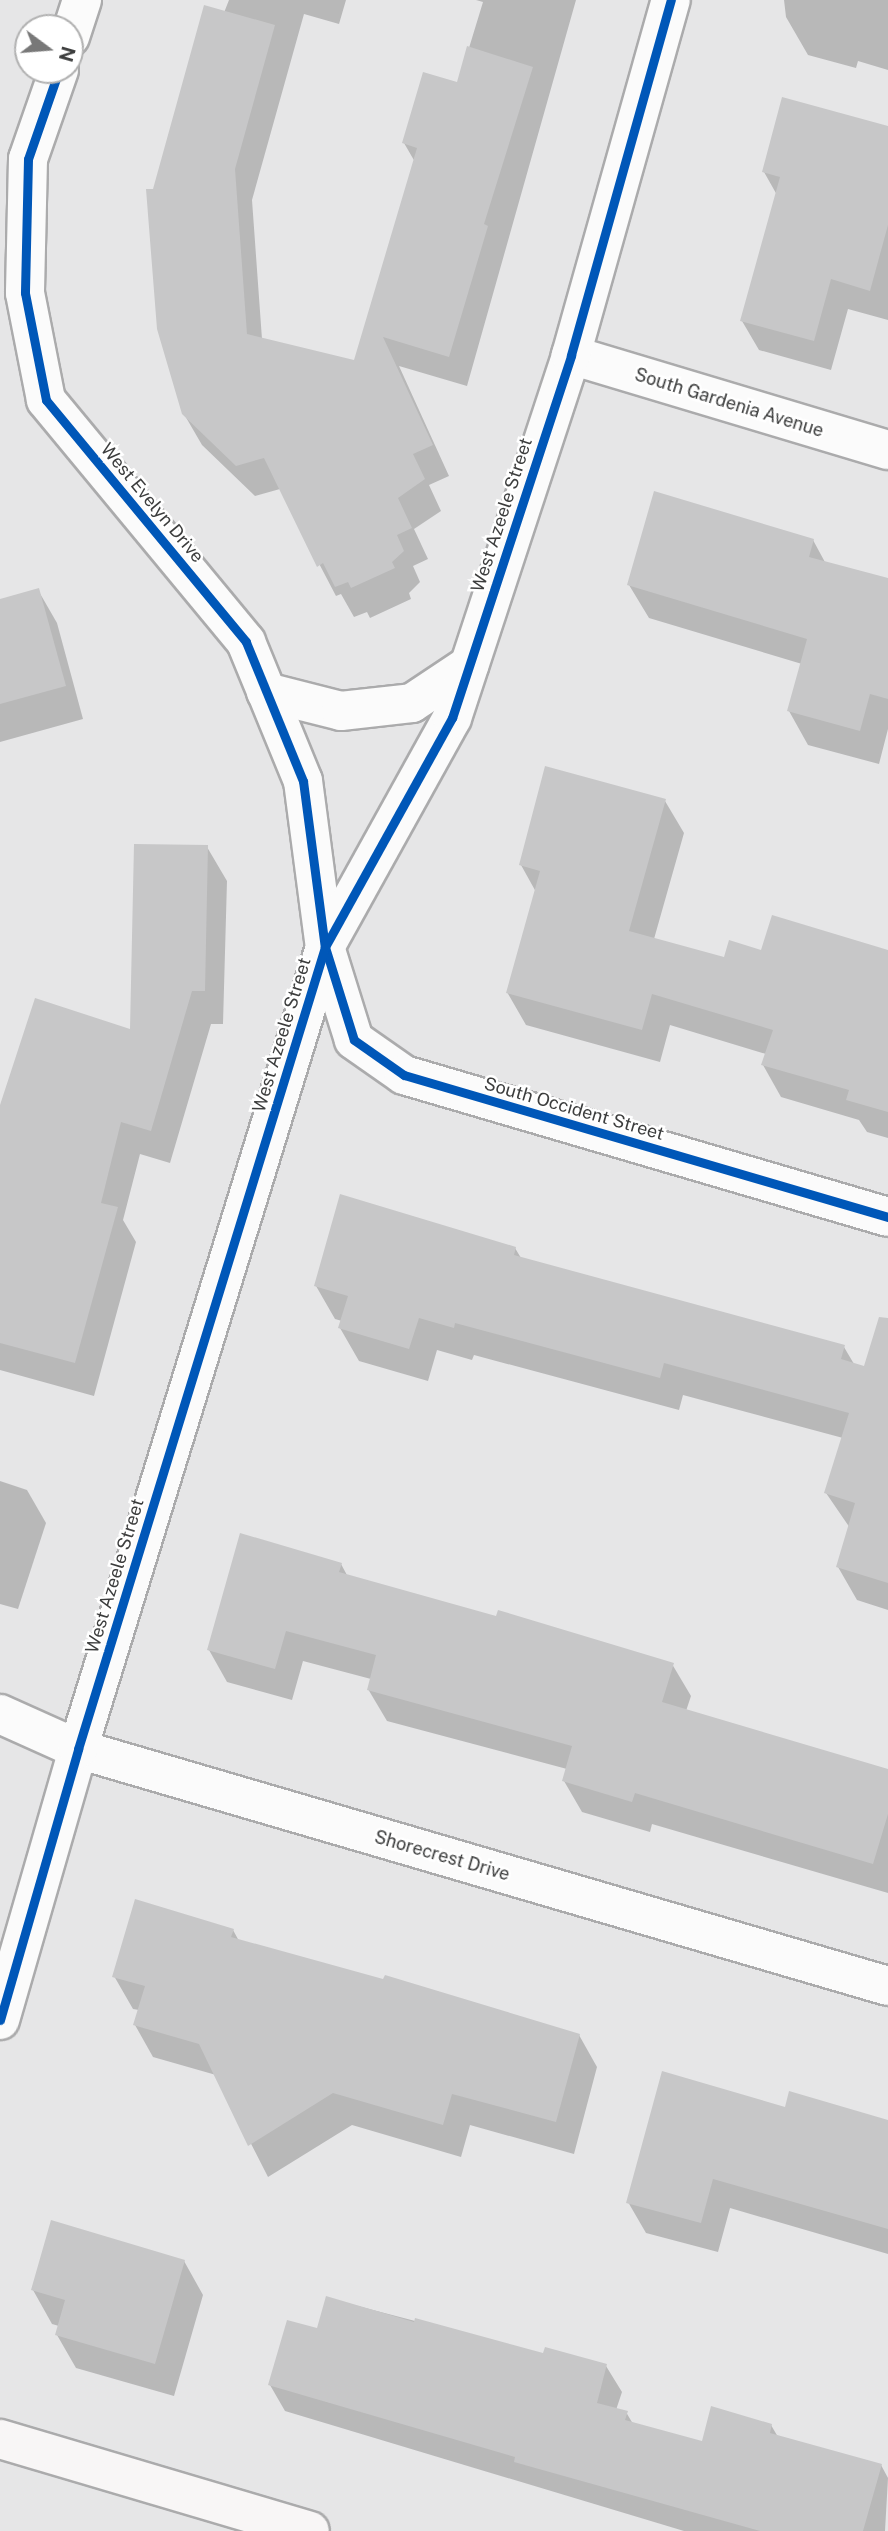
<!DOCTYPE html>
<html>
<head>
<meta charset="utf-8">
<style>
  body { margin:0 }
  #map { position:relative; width:888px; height:2531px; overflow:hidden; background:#e6e6e7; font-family:"Public Sans",sans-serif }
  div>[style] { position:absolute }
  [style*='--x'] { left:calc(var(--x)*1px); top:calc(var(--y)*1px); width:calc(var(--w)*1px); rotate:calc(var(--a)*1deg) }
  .shadow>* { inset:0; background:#0003 }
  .building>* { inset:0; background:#c7c7c8 }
  .roads { filter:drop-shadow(2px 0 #ababac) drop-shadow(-2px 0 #ababac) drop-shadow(0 2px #ababac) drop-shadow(0 -2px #ababac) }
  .street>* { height:38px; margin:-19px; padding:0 19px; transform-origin:19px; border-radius:19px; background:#fbfbfb }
  .secondary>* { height:38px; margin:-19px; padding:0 19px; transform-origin:19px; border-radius:19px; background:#f8f6f6 }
  .cycleway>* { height:9px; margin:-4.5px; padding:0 4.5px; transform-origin:4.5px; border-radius:4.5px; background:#0057b8 }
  span { translate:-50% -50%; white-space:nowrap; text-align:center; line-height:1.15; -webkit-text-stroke:5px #fff; paint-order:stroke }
  .street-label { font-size:18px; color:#3c3d3d }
  .north { position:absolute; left:14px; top:14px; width:70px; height:70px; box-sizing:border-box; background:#fff; border:2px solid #b1b1b1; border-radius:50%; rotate:106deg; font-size:19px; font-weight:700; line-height:28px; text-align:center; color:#3c3d3d }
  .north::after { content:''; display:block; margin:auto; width:24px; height:32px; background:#787878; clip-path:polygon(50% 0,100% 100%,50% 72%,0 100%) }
</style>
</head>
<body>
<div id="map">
  <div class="shadow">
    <i style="clip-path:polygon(229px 0,346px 0,339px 24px,304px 14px,252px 200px,262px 339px,355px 362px,415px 162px,404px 143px,458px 84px,483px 2px,476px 0,576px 0,467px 386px,399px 366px,449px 476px,429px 485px,441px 511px,414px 529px,428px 559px,413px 566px,420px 582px,409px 593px,411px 599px,370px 618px,367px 612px,354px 617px,341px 594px,336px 596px,280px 489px,255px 496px,202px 445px,184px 414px,154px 190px)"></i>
    <i style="clip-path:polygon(888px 0,888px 70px,858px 61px,856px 68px,808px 55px,786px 17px,784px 0)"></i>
    <i style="clip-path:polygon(888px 128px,888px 320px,848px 309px,831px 370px,759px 350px,742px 321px,777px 195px,764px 172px)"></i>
    <i style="clip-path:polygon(813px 540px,826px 564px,888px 580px,888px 729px,879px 764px,808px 745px,789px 711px,802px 664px,649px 618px,629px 585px)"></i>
    <i style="clip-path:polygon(38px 590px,57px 623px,83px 719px,0 742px,0 601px)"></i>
    <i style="clip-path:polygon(665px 801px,684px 833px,654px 939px,726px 959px,762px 952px,888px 952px,888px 1138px,867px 1132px,859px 1120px,781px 1097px,763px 1065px,766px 1054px,670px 1025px,660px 1062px,526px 1025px,507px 992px,536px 892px,521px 865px)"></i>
    <i style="clip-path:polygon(207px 847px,227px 881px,223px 1024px,211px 1024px,170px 1163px,140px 1154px,123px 1220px,136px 1242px,94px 1396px,0 1370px,0 1110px,132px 1031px)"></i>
    <i style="clip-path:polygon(515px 1248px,521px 1258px,844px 1347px,854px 1364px,888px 1375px,888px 1610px,857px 1600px,838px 1567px,850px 1528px,826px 1493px,843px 1438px,683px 1395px,679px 1410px,474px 1355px,472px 1360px,437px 1350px,428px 1381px,359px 1361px,340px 1328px,342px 1321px,335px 1319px,316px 1286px)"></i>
    <i style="clip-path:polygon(0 1481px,27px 1490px,46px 1523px,18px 1609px,0 1604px)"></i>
    <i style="clip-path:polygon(341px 1564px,348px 1577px,672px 1664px,691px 1696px,686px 1711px,888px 1771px,888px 1893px,652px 1824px,650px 1832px,582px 1812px,564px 1781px,567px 1769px,387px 1721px,368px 1689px,371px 1679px,303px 1661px,292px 1700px,227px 1682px,209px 1650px)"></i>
    <i style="clip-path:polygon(233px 1930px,239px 1941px,579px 2035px,597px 2067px,574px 2154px,470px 2125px,461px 2157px,352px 2125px,268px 2177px,216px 2075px,153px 2057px,135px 2025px,139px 2010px,133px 2009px,114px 1976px)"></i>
    <i style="clip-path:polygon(786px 2109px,888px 2122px,888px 2254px,730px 2208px,718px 2252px,646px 2233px,628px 2202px)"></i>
    <i style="clip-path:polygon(184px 2261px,203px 2295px,174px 2396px,76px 2368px,57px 2335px,59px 2326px,52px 2324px,33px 2290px)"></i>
    <i style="clip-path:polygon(327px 2298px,545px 2355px,606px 2366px,622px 2392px,616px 2410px,626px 2412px,633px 2424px,704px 2443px,771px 2425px,778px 2437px,881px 2465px,888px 2478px,885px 2531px,684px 2531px,285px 2411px,270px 2385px,318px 2331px)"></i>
  </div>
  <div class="building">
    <i style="clip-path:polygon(204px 5px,275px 25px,235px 169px,247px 334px,354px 360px,417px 148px,402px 143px,423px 72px,457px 82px,467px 46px,533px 67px,484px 224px,488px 226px,449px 357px,383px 337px,433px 445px,413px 454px,425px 479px,398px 498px,412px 528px,397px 535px,404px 551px,392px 562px,395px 568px,351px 588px,348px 582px,335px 587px,323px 563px,317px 567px,264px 458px,236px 466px,182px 414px,157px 329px,146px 189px,153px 189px)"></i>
    <i style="clip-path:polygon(782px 97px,888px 126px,888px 225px,870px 291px,831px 279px,814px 341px,740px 321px,780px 177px,762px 172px)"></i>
    <i style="clip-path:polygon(654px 491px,814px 539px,809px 557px,888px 578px,888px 699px,870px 694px,860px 731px,787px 711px,807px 639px,627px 585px)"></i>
    <i style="clip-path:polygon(39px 588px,66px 686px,0 704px,0 599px)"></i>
    <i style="clip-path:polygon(545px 766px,666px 799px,629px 931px,724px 957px,729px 940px,761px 950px,772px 915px,888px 950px,888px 1112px,846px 1100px,849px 1090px,761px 1065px,773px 1030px,652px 994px,642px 1030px,506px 993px,540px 871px,519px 865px)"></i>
    <i style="clip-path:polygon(134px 844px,208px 845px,205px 991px,192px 991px,151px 1131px,121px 1122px,101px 1203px,118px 1207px,75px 1363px,0 1343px,0 1105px,35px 998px,130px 1029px)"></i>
    <i style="clip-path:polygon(340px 1194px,516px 1247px,514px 1255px,845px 1345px,841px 1359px,864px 1366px,879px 1317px,888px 1318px,888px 1583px,836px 1567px,855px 1503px,824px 1493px,849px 1413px,664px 1363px,660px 1378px,455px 1323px,454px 1328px,419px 1318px,409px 1349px,338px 1328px,348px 1296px,314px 1286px)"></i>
    <i style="clip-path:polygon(240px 1533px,342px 1563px,339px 1572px,496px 1616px,498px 1610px,674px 1663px,662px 1702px,888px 1769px,888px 1814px,873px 1864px,635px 1793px,632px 1802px,562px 1781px,572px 1746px,367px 1690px,376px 1655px,286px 1631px,275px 1669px,207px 1650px)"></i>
    <i style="clip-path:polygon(135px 1899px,234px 1929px,231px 1937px,383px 1979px,385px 1975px,580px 2034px,556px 2122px,452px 2094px,443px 2125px,333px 2093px,248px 2146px,199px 2044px,133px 2025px,145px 1986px,112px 1977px)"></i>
    <i style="clip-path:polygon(662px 2071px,785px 2107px,789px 2091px,888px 2120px,888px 2229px,713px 2179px,701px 2223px,626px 2203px)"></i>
    <i style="clip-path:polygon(51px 2220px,185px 2260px,155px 2364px,55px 2335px,65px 2300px,31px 2290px)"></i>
    <i style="clip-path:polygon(326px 2296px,414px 2322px,415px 2318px,543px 2353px,545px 2347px,607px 2364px,597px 2403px,628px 2411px,625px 2420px,702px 2441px,711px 2406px,772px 2424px,770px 2433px,882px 2464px,863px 2531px,760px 2531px,514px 2462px,515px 2457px,268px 2385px,287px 2320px,317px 2328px)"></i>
  </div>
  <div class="roads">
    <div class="street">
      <i style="--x:70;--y:37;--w:39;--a:-72"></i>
      <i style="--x:59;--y:70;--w:94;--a:109.2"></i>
      <i style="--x:28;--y:159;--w:134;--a:91.3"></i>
      <i style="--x:25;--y:293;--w:109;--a:78.9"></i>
      <i style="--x:46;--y:400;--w:314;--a:50.4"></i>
      <i style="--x:246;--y:642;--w:150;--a:67.7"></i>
      <i style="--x:303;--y:781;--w:167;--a:82.5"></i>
      <i style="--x:325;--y:947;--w:97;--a:72.7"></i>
      <i style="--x:354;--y:1040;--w:61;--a:35"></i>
      <i style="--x:404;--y:1075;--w:504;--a:16.35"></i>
      <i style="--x:571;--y:355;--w:331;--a:16.7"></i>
      <i style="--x:266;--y:692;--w:77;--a:14.2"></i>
      <i style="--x:341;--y:711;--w:71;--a:-6.4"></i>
      <i style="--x:412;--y:703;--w:69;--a:-33.7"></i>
      <i style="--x:0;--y:1714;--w:85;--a:24.2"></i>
      <i style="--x:78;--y:1749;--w:844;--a:16.31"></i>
      <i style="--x:0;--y:2020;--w:282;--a:-73.9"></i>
      <i style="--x:78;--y:1749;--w:839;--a:-72.88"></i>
      <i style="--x:325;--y:947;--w:262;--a:-61"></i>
      <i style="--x:452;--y:718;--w:382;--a:-71.8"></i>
      <i style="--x:571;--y:355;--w:369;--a:-74.3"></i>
    </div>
    <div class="secondary">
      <i style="--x:0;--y:2439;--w:323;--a:16.5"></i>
    </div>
  </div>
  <div class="cycleway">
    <i style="--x:59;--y:70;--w:94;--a:109.2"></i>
    <i style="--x:28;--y:159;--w:134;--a:91.3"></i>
    <i style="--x:25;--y:293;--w:109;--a:78.9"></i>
    <i style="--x:46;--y:400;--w:314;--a:50.4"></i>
    <i style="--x:246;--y:642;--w:150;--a:67.7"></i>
    <i style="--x:303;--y:781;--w:167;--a:82.5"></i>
    <i style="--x:325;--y:947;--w:97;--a:72.7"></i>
    <i style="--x:354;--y:1040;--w:61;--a:35"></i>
    <i style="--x:404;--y:1075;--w:504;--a:16.35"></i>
    <i style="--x:0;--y:2020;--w:282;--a:-73.9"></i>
    <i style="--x:78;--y:1749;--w:839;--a:-72.88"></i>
    <i style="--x:325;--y:947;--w:262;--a:-61"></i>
    <i style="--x:452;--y:718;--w:382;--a:-71.8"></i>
    <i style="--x:571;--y:355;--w:369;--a:-74.3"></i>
  </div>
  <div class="street-label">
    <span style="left:729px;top:403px;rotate:17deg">South Gardenia Avenue</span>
    <span style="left:152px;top:503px;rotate:50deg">West Evelyn Drive</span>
    <span style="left:502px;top:515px;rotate:-72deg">West Azeele Street</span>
    <span style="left:282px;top:1035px;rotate:-73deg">West Azeele Street</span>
    <span style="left:574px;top:1109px;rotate:16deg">South Occident Street</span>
    <span style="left:115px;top:1576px;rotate:-73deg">West Azeele Street</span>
    <span style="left:442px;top:1856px;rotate:16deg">Shorecrest Drive</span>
  </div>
  <div class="north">N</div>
</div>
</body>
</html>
